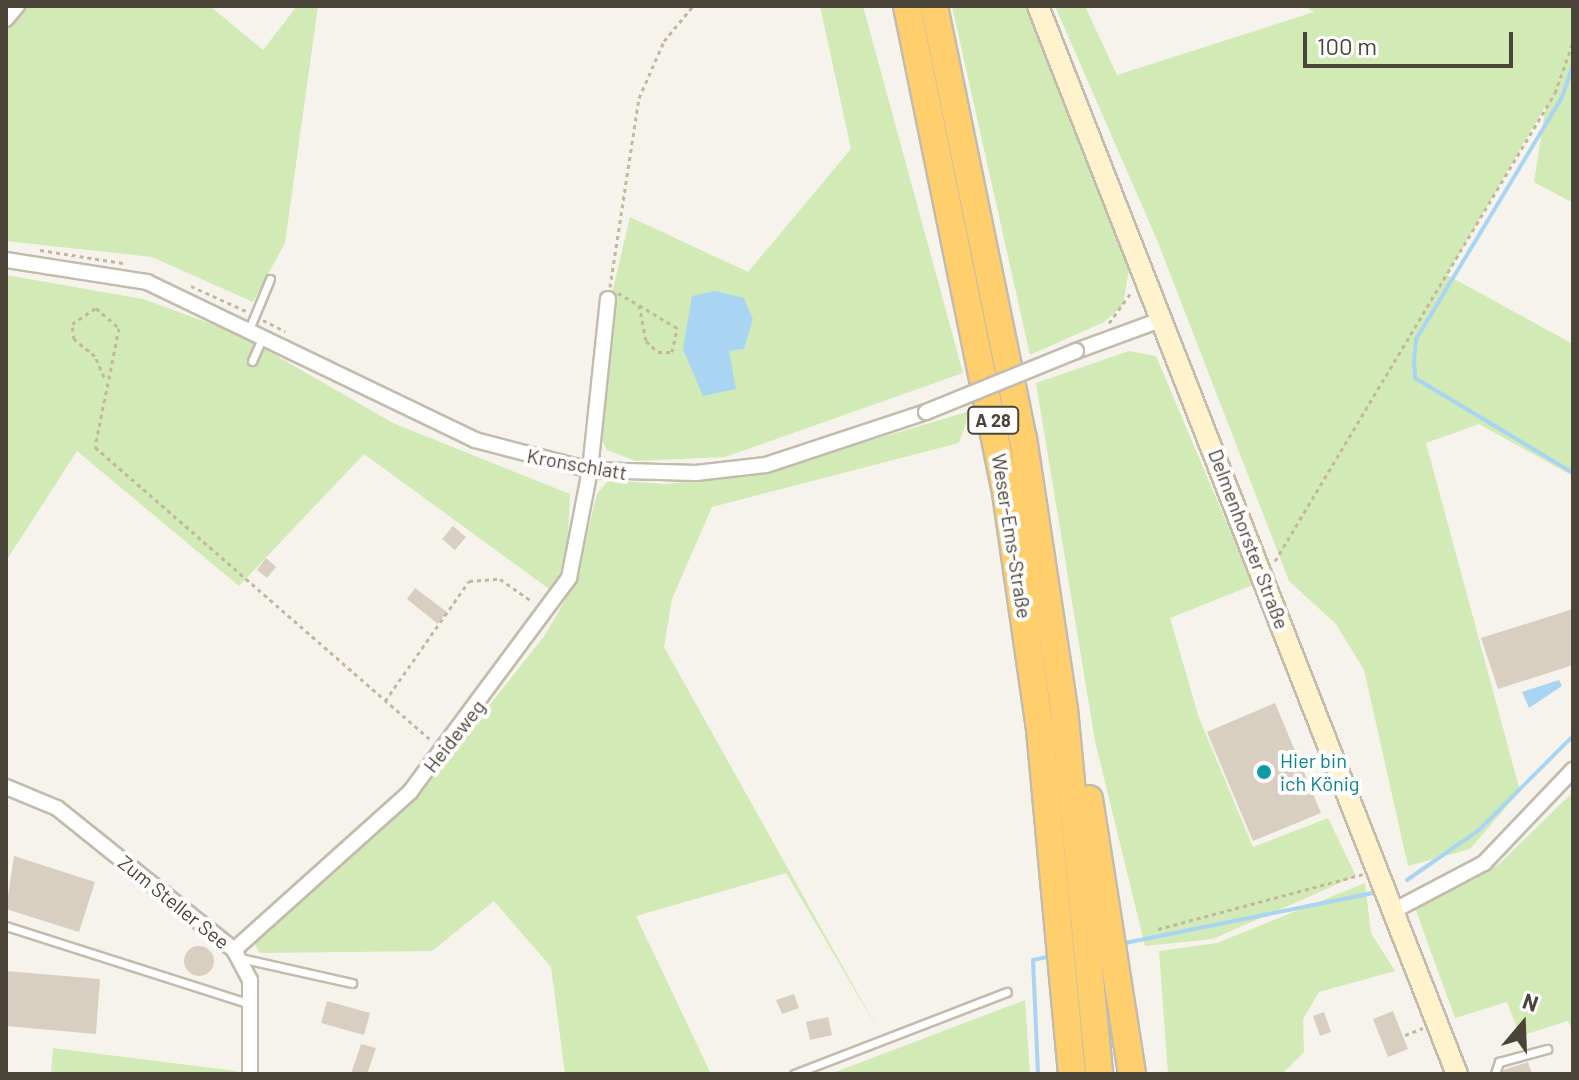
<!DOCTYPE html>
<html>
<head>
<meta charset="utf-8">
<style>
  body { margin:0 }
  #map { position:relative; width:1579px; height:1080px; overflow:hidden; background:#f6f3ec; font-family:Barlow,sans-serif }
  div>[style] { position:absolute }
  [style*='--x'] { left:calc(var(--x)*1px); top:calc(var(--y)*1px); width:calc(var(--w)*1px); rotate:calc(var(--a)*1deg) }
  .green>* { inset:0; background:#d2eab5 }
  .water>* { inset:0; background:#a9d4f2 }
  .stream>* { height:4px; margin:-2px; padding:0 2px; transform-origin:2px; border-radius:2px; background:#a9d4f2 }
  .building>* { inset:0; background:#d8cfc1 }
  .round { border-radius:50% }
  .path>* { height:3px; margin-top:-1.5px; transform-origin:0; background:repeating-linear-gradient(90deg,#c4b79f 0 4px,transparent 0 8px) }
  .roads { filter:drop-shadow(2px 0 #c2bbae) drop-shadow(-2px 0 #c2bbae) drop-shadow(0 2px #c2bbae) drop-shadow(0 -2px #c2bbae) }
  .lane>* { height:7px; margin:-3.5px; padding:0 3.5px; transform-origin:3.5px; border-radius:3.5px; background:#fff }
  .street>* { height:14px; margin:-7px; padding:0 7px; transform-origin:7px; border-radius:7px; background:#fff }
  .secondary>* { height:20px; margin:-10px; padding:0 10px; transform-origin:10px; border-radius:10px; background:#fff3cd }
  .highway>* { height:26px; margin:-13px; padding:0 13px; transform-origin:13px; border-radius:13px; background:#ffcf6e }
  .bridges { filter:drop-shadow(2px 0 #c2bbae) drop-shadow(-2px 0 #c2bbae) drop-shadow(0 2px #c2bbae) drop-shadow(0 -2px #c2bbae) }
  .street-bridge>* { height:14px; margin:-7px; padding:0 7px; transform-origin:7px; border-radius:7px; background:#fff }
  .dots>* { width:22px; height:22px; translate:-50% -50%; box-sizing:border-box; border:4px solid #fff; border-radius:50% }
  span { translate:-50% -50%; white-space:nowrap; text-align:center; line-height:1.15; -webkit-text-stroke:8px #fff; paint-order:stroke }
  .shield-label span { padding:2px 6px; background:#fff; border:2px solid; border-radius:6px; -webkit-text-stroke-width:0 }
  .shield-label { font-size:18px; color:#4b4439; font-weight:700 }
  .street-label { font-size:20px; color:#4b4439 }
  .culture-label { font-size:20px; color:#0d838f }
  .left { translate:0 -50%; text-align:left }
  .frame { position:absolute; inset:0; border:8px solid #4b4439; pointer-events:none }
  .north { position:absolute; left:1483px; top:984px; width:80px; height:80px; -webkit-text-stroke:6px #fff; paint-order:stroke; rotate:19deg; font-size:22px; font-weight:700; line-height:32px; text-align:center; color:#4b4439 }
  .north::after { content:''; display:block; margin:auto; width:28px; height:36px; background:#4b4439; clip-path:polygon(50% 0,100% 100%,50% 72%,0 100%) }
  .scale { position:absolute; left:1303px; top:32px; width:210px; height:36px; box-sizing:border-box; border:4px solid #4b4439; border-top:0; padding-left:10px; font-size:24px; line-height:28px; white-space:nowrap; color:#4b4439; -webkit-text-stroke:6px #fff; paint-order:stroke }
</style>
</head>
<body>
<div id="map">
  <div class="green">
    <i style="clip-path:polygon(24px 6px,210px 6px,263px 50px,297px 6px,318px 6px,285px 243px,253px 302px,152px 257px,6px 241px,6px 28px)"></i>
    <i style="clip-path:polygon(evenodd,820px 6px,863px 6px,963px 373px,725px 457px,636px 461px,607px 450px,600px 436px,613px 289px,630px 217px,748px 272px,851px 149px,820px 6px,744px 299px,753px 319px,744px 348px,729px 351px,744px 299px)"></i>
    <i style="clip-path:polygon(952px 6px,1027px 6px,1129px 269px,1123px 305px,1104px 322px,1030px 355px)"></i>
    <i style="clip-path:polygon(1055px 6px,1085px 6px,1117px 75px,1314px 12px,1305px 6px,1573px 6px,1573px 203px,1534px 182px,1546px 105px,1447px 275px,1573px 344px,1573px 476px,1479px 424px,1426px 443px,1520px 791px,1470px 849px,1408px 866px,1364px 670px,1336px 624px,1289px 581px,1157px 240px)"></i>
    <i style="clip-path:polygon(6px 275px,143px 299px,239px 334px,393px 423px,570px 494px,567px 561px,552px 591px,364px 454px,239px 586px,77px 451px,6px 561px)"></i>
    <i style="clip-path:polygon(1129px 351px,1156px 356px,1253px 585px,1170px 618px,1199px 718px,1253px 847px,1328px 818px,1356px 876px,1213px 939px,1145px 946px,1095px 741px,1036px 383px)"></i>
    <i style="clip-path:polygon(970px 411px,959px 443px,712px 507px,672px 599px,664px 647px,880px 1033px,786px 873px,636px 916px,711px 1074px,565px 1074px,551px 967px,494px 901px,432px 951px,260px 953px,253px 942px,415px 799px,545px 635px,575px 583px,597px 494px,609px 480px,664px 484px,754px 475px)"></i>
    <i style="clip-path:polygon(1573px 792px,1573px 1034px,1568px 1021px,1520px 1036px,1507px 1002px,1455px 1018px,1415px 908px,1499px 864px)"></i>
    <i style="clip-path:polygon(1365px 883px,1371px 933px,1395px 971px,1319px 992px,1303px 1019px,1304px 1052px,1282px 1074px,1168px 1074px,1159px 951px,1217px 943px)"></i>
    <i style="clip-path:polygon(1025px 1000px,1030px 1074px,830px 1074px)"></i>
    <i style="clip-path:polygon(53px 1048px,236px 1071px,236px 1074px,51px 1074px)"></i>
  </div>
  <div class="water">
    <i style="clip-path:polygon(715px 291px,744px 298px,753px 319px,744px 349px,729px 351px,736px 389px,703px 396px,683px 349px,692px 296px)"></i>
    <i style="clip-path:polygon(1559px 680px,1562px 686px,1529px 708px,1522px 692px)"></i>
  </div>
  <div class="stream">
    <i style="--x:1573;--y:65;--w:36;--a:109"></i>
    <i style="--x:1561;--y:99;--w:280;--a:121.1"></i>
    <i style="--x:1416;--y:339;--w:21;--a:95"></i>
    <i style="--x:1414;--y:360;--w:18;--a:87"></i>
    <i style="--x:1415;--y:378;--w:184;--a:31"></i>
    <i style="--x:1407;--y:880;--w:88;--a:-34.8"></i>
    <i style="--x:1479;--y:830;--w:133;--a:-45"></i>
    <i style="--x:1120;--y:944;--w:258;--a:-11.4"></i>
    <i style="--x:1038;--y:1074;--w:114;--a:-92.5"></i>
    <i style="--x:1033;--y:960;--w:19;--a:-12"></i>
  </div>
  <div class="building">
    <i style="clip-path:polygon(453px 526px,466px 537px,455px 550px,442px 539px)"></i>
    <i style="clip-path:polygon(266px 558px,276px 567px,267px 578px,257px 570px)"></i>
    <i style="clip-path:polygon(415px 588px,447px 612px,438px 624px,407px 599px)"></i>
    <i style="clip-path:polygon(1573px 609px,1573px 665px,1498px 689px,1481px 638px)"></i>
    <i style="clip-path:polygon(1275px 703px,1321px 813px,1253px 841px,1207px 732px)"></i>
    <i style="clip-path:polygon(14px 856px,95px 882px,79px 932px,6px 909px)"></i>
    <i class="round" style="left:184px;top:946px;width:30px;height:30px"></i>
    <i style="clip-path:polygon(6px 971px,100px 979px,96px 1034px,6px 1026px)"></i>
    <i style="clip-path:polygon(794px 994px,799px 1008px,782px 1014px,776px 1000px)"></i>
    <i style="clip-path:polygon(327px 1001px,370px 1013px,364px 1035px,321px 1023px)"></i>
    <i style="clip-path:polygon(1393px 1011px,1408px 1049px,1388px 1057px,1373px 1019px)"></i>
    <i style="clip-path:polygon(1324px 1012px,1331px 1032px,1320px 1036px,1313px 1016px)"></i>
    <i style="clip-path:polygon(828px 1017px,832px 1035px,810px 1040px,806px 1022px)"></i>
    <i style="clip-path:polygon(361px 1044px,376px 1048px,367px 1074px,351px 1074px)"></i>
    <i style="clip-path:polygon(1528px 1062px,1532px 1074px,1502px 1074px,1503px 1070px)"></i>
  </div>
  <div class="path">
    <i style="--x:40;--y:250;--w:84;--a:8.9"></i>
    <i style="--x:191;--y:286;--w:60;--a:24.4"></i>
    <i style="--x:610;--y:287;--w:191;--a:-81.3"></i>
    <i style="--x:639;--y:98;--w:62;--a:-66.3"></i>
    <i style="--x:664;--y:41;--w:45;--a:-50.4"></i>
    <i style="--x:618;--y:293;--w:24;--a:30"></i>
    <i style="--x:639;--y:305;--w:37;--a:79"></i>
    <i style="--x:646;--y:341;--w:16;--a:43"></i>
    <i style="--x:658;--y:352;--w:14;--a:0"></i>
    <i style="--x:672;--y:352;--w:25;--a:-78"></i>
    <i style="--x:677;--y:328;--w:44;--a:-148.8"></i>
    <i style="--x:263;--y:320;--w:25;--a:27"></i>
    <i style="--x:1109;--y:323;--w:39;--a:-54"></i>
    <i style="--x:104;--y:377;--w:23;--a:-113"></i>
    <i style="--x:95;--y:356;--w:27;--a:-141"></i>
    <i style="--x:74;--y:339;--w:15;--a:-98"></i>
    <i style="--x:72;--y:324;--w:29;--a:-34"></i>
    <i style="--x:96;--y:308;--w:30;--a:41"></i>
    <i style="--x:119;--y:328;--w:121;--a:101.4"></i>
    <i style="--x:95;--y:447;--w:447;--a:41.1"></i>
    <i style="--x:1275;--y:561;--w:545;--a:-59.11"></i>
    <i style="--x:1555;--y:93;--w:54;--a:-70.6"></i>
    <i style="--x:385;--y:701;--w:146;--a:-55"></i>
    <i style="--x:469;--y:581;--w:31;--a:-4"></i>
    <i style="--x:500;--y:579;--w:40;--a:34.9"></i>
    <i style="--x:1158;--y:929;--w:212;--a:-15"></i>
    <i style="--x:1405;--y:1035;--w:19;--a:-21"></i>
  </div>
  <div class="roads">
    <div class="lane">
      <i style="--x:250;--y:327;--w:52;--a:-67.4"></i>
      <i style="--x:252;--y:361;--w:27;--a:-66"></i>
      <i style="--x:6;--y:926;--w:256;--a:17.7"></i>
      <i style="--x:240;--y:958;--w:115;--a:12.6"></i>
      <i style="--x:794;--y:1074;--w:228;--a:-21.1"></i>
      <i style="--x:1495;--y:1074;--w:13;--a:-72"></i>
      <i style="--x:1499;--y:1062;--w:50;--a:-15.2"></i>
    </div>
    <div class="street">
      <i style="--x:6;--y:19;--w:17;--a:-50"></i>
      <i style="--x:6;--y:260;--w:143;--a:8.9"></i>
      <i style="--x:147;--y:282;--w:364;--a:25.7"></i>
      <i style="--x:475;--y:440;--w:119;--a:14.6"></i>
      <i style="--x:590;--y:470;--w:106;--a:1.6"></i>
      <i style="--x:696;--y:473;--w:70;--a:-6.5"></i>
      <i style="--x:766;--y:465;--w:169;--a:-18.3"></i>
      <i style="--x:1076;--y:351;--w:93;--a:-20.2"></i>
      <i style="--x:6;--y:787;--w:55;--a:22.4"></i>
      <i style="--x:57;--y:808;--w:227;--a:38.7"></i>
      <i style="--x:234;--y:950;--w:34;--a:62"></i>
      <i style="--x:250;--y:980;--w:94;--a:90"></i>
      <i style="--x:1395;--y:910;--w:101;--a:-27.8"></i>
      <i style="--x:1484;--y:863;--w:129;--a:-46.3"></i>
      <i style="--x:234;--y:950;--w:237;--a:-41.9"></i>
      <i style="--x:410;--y:792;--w:267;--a:-53.4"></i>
      <i style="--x:569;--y:578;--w:110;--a:-79"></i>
      <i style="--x:590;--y:470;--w:172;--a:-84"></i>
    </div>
    <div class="secondary">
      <i style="--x:1038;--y:6;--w:1147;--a:68.58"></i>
    </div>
    <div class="highway">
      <i style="--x:907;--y:6;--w:490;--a:78.5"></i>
      <i style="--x:1005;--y:486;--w:246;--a:81.8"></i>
      <i style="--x:1040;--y:729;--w:346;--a:84.7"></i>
      <i style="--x:934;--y:6;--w:441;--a:78.4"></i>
      <i style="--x:1023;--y:438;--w:274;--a:81.4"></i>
      <i style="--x:1064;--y:709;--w:367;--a:84.5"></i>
      <i style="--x:1089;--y:799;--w:278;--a:81.1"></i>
    </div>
  </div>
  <div class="bridges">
    <div class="street-bridge">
      <i style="--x:926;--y:412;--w:162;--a:-22.1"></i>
    </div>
  </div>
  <div class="dots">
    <i style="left:1264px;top:772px;background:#0f9aa8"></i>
  </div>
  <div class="shield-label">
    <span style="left:993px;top:420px">A 28</span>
  </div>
  <div class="street-label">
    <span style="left:577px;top:464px;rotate:10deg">Kronschlatt</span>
    <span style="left:1012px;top:536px;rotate:81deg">Weser-Ems-Straße</span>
    <span style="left:1249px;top:539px;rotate:69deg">Delmenhorster Straße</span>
    <span style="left:454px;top:736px;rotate:-52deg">Heideweg</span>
    <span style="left:174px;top:902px;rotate:39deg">Zum Steller See</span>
  </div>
  <div class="culture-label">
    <span class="left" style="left:1280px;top:772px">Hier bin<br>ich König</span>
  </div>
  <div class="frame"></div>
  <div class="north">N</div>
  <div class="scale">100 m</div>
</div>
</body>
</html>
